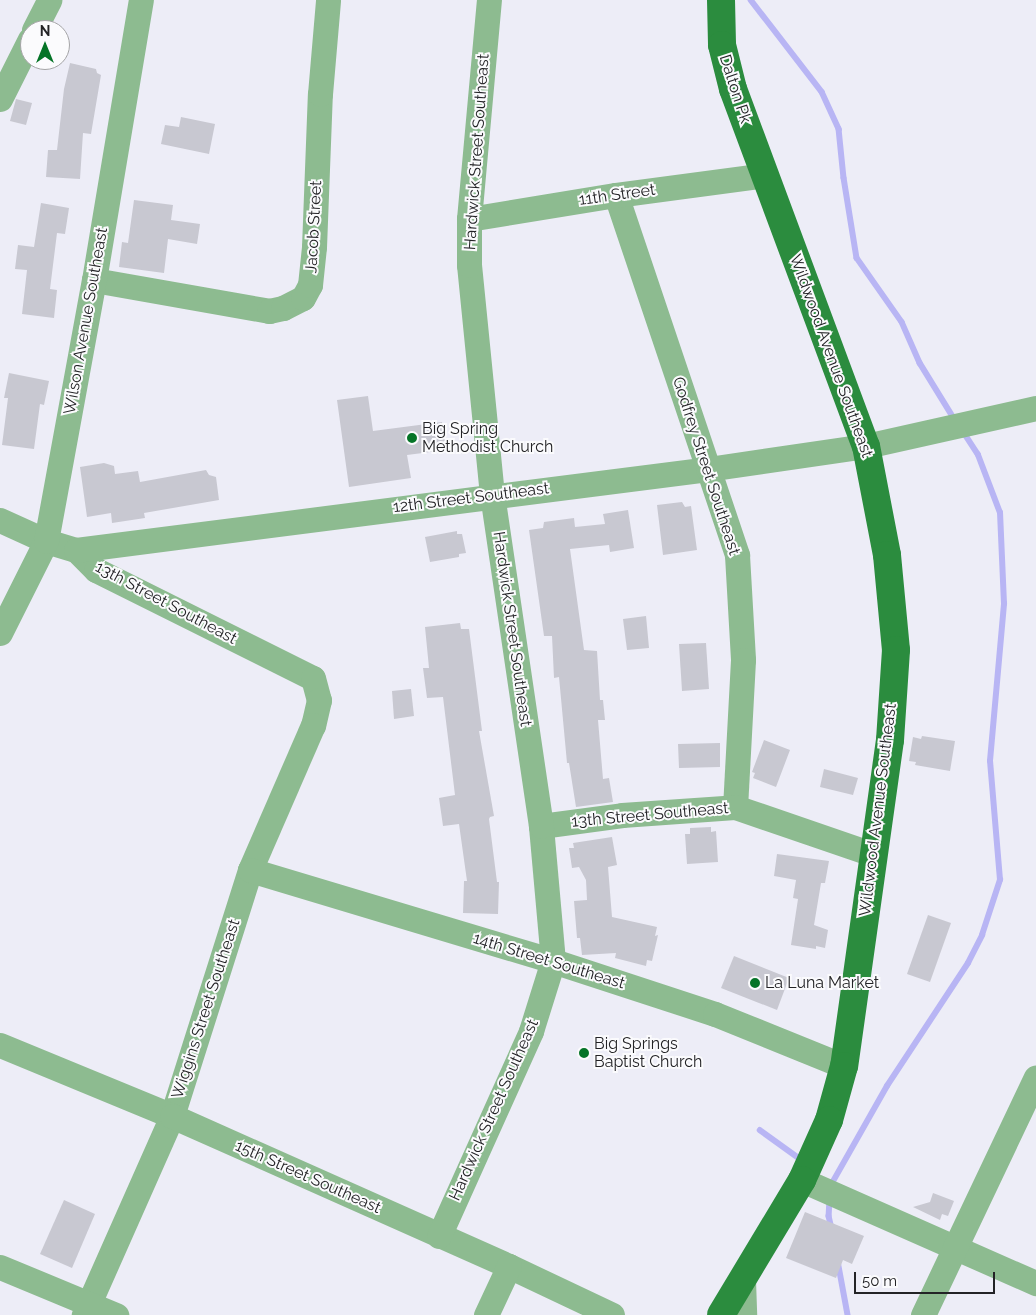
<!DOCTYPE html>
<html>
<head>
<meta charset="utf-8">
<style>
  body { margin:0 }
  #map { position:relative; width:1036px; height:1315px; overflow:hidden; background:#ededf7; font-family:Raleway,sans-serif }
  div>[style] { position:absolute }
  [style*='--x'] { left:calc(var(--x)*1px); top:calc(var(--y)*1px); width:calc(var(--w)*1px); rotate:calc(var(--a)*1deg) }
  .stream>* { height:5.5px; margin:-2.75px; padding:0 2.75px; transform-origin:2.75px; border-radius:2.75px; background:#b8b5f4 }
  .building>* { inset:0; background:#c8c8d1 }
  .minor>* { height:25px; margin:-12.5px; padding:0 12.5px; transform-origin:12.5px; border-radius:12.5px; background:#8dbb90 }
  .major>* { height:28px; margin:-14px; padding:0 14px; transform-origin:14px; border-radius:14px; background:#2b8c3e }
  .dots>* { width:14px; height:14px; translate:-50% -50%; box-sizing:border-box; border:2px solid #fbfbfd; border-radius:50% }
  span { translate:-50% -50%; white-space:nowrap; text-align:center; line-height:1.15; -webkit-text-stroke:4px #fbfbfd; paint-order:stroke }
  .street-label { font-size:16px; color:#232326 }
  .poi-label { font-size:16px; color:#232326 }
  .left { translate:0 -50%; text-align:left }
  .north { position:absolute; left:20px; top:20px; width:50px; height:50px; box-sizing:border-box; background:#fbfbfd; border:1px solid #a5a5a7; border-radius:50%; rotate:0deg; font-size:14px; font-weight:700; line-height:20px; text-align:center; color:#232326 }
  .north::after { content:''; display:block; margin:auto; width:18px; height:22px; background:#057427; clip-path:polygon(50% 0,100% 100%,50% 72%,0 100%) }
  .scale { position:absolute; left:854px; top:1272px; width:141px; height:22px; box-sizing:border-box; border:2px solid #232326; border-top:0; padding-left:6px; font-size:15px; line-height:18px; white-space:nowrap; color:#232326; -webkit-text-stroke:4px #fbfbfd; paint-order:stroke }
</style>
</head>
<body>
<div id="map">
  <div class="stream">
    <i style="--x:751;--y:0;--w:116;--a:52.3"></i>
    <i style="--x:822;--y:92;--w:41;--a:65.3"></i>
    <i style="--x:839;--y:129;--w:49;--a:84.2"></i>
    <i style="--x:844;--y:178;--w:81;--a:80.8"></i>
    <i style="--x:857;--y:258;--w:78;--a:54.9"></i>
    <i style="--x:902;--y:322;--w:45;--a:66.3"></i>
    <i style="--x:920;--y:363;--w:67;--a:58.4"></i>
    <i style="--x:760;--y:1130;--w:53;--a:35.8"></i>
    <i style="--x:831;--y:1185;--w:114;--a:-60.5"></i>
    <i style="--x:887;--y:1086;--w:147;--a:-56.6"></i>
    <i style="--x:968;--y:963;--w:31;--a:-63"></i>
    <i style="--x:982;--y:935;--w:58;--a:-71.9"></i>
    <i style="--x:1000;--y:880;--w:119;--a:-94.8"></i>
    <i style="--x:990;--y:761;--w:158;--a:-84.9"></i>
    <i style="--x:1004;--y:604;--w:91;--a:-92.5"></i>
    <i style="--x:1000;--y:513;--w:62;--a:-110.8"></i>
    <i style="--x:978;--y:455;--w:27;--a:-123"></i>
    <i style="--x:830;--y:1199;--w:17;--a:93"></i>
    <i style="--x:829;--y:1216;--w:13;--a:77"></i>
    <i style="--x:838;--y:1261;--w:55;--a:79.5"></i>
  </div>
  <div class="building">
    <i style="clip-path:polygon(70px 63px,96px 69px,97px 73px,101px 75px,91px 134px,83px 133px,80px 179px,46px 177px,48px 150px,57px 150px,64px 89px)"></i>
    <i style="clip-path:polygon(16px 99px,32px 103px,26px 125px,10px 121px)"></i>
    <i style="clip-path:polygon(181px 117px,215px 124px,209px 154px,161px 144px,165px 125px,179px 127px)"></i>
    <i style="clip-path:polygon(134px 200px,173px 205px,171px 220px,200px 224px,197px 244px,168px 239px,164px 273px,119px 267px,122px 242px,128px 243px)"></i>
    <i style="clip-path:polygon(41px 203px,69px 208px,65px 234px,57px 233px,50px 289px,57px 290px,54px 318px,22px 314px,27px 270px,15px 269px,18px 245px,34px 247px)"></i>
    <i style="clip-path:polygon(9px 373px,49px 381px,44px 405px,40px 404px,34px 449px,2px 445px,8px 398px,4px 398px)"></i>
    <i style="clip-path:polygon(368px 396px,373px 431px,442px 422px,446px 450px,407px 455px,411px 478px,349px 487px,337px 400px)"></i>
    <i style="clip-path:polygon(104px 463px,114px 466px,115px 474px,138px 471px,140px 482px,206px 470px,209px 475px,216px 477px,219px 500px,144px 513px,145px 518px,112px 523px,111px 513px,87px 517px,80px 467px)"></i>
    <i style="clip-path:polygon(682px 502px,685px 507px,691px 506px,697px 550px,663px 555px,657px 505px)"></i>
    <i style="clip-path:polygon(628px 510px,634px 548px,610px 552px,609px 545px,570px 549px,584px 650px,597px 651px,600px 700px,603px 700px,605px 720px,598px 720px,603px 779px,609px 778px,613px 802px,576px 807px,569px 763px,567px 763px,559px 677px,554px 678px,552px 636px,544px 636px,529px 530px,543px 528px,544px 522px,574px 518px,575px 527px,605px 524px,603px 514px)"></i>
    <i style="clip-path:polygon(457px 531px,457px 534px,462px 534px,466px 553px,459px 554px,459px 557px,430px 562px,425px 537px)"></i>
    <i style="clip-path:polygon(646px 616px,649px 648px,627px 650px,623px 619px)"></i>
    <i style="clip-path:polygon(460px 623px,461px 629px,469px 629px,482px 731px,479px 731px,494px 816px,490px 817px,489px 819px,497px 882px,499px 882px,498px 914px,463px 913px,464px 881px,467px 881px,459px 824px,443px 826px,439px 798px,455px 795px,443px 697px,427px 698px,423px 668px,429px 668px,425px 627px)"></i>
    <i style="clip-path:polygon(706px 643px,709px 689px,682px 691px,679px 644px)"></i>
    <i style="clip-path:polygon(411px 689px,414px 716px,394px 719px,392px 691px)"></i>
    <i style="clip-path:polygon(922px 736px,955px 741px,950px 771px,915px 765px,916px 762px,909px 761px,913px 737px,921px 739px)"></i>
    <i style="clip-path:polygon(764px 740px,790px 750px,776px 787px,753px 778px,755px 773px,752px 772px)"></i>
    <i style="clip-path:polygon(720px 743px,720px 767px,679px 768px,678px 744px)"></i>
    <i style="clip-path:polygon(824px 769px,858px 778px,853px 795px,820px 787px)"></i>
    <i style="clip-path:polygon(711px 827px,711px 832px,716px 831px,718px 862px,687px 864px,685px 834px,690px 834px,690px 828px)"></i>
    <i style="clip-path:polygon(612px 837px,617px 865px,608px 867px,612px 917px,657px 927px,655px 936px,658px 935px,652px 961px,647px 960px,646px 966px,615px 958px,616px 953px,582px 955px,580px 938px,577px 938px,574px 901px,587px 900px,586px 880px,579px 867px,572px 868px,569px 848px,574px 848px,573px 843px)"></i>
    <i style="clip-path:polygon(777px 854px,829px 861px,825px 883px,821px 883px,814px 925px,828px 930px,825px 948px,816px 946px,816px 949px,791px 945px,798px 899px,793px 898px,796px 880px,774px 876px)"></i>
    <i style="clip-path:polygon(928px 915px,951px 923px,930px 982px,907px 974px)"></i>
    <i style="clip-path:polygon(734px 956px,789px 978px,777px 1010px,721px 988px)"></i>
    <i style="clip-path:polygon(933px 1193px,954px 1201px,948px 1216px,942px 1214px,940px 1220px,913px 1207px,930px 1202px)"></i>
    <i style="clip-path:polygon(64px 1200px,95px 1214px,72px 1268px,40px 1254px)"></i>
    <i style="clip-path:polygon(805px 1212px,864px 1236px,852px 1264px,843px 1260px,836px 1278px,786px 1258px)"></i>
  </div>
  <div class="minor">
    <i style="--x:34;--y:30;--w:34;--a:-63"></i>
    <i style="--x:0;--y:99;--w:67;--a:-63.4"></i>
    <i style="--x:616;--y:195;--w:380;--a:71.4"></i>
    <i style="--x:737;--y:555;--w:105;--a:86.7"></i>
    <i style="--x:743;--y:660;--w:147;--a:93.1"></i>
    <i style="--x:469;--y:219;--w:149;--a:-9.3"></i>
    <i style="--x:616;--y:195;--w:150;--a:-7.6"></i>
    <i style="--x:94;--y:280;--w:178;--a:10"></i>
    <i style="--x:269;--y:311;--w:14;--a:-12"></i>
    <i style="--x:283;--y:308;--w:22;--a:-27"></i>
    <i style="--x:303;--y:298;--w:15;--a:-62"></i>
    <i style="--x:310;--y:285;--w:38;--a:-84"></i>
    <i style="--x:314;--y:247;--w:153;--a:-87.8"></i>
    <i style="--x:320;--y:94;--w:94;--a:-85.1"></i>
    <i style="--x:0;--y:520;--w:51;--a:24.5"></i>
    <i style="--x:46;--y:541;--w:31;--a:17"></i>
    <i style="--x:76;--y:550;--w:28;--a:45"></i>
    <i style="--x:96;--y:570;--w:242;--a:26.5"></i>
    <i style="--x:313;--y:678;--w:23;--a:75"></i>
    <i style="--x:319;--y:700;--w:26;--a:103"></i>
    <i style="--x:313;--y:725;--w:158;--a:113.5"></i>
    <i style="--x:250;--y:870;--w:258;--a:107.6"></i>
    <i style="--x:172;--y:1116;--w:218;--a:113.9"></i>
    <i style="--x:76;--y:550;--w:637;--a:-7.3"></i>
    <i style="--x:708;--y:469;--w:160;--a:-8.3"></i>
    <i style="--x:866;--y:446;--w:174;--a:-12.6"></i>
    <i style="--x:0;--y:633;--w:103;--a:-63.4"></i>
    <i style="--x:46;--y:541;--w:265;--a:-79.6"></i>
    <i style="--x:94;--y:280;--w:284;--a:-80.5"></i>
    <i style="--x:541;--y:826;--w:82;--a:-7.7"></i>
    <i style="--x:622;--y:815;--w:113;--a:-4"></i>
    <i style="--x:735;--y:807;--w:145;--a:18.9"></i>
    <i style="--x:250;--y:870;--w:316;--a:16.7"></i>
    <i style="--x:553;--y:961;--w:170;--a:18.1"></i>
    <i style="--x:715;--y:1014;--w:139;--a:22"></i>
    <i style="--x:0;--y:1045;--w:186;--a:22.4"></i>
    <i style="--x:172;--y:1116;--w:369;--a:24"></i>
    <i style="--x:509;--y:1266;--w:114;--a:25.4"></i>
    <i style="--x:802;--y:1180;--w:256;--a:23.8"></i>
    <i style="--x:439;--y:1236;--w:225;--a:-65.8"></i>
    <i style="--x:531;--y:1031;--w:73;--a:-72.6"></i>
    <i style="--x:553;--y:961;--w:136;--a:-95.1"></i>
    <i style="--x:541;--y:826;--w:335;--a:-98.4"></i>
    <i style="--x:492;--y:495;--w:231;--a:-95.7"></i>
    <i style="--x:469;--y:265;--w:46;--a:-90"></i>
    <i style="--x:469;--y:219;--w:220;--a:-84.8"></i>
    <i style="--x:0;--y:1267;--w:126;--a:22.5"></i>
    <i style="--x:743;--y:1280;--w:35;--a:88"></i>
    <i style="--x:486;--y:1315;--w:54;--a:-64.9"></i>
    <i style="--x:923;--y:1315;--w:263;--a:-64.6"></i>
  </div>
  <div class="major">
    <i style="--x:721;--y:0;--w:45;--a:88.7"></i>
    <i style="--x:722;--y:45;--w:45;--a:76"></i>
    <i style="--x:733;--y:89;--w:381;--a:69.6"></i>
    <i style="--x:866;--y:446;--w:111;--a:79.1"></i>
    <i style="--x:887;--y:555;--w:95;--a:84.6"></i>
    <i style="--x:896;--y:650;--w:90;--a:93.8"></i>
    <i style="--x:890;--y:740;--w:329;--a:98"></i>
    <i style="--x:844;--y:1066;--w:56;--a:105.5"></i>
    <i style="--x:829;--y:1120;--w:66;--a:114.2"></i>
    <i style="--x:802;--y:1180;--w:157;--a:121"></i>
  </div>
  <div class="dots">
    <i style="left:412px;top:438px;background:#057427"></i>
    <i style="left:755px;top:983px;background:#057427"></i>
    <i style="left:584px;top:1053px;background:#057427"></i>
  </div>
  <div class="street-label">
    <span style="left:735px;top:89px;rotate:72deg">Dalton Pk</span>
    <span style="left:477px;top:152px;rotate:-86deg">Hardwick Street Southeast</span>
    <span style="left:617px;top:195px;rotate:-8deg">11th Street</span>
    <span style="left:314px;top:227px;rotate:-87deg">Jacob Street</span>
    <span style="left:86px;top:321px;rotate:-80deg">Wilson Avenue Southeast</span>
    <span style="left:831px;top:356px;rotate:70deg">Wildwood Avenue Southeast</span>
    <span style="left:706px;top:466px;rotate:72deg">Godfrey Street Southeast</span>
    <span style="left:471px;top:498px;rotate:-7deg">12th Street Southeast</span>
    <span style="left:166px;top:603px;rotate:28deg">13th Street Southeast</span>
    <span style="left:512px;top:629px;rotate:82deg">Hardwick Street Southeast</span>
    <span style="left:878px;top:810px;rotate:-83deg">Wildwood Avenue Southeast</span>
    <span style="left:650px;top:815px;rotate:-5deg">13th Street Southeast</span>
    <span style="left:549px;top:961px;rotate:17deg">14th Street Southeast</span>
    <span style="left:206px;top:1009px;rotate:-72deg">Wiggins Street Southeast</span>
    <span style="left:494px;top:1110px;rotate:-66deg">Hardwick Street Southeast</span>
    <span style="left:308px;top:1177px;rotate:24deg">15th Street Southeast</span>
  </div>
  <div class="poi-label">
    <span class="left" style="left:422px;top:438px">Big Spring<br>Methodist Church</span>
    <span class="left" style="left:765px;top:983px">La Luna Market</span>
    <span class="left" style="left:594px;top:1053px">Big Springs<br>Baptist Church</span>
  </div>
  <div class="north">N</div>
  <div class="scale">50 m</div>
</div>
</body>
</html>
